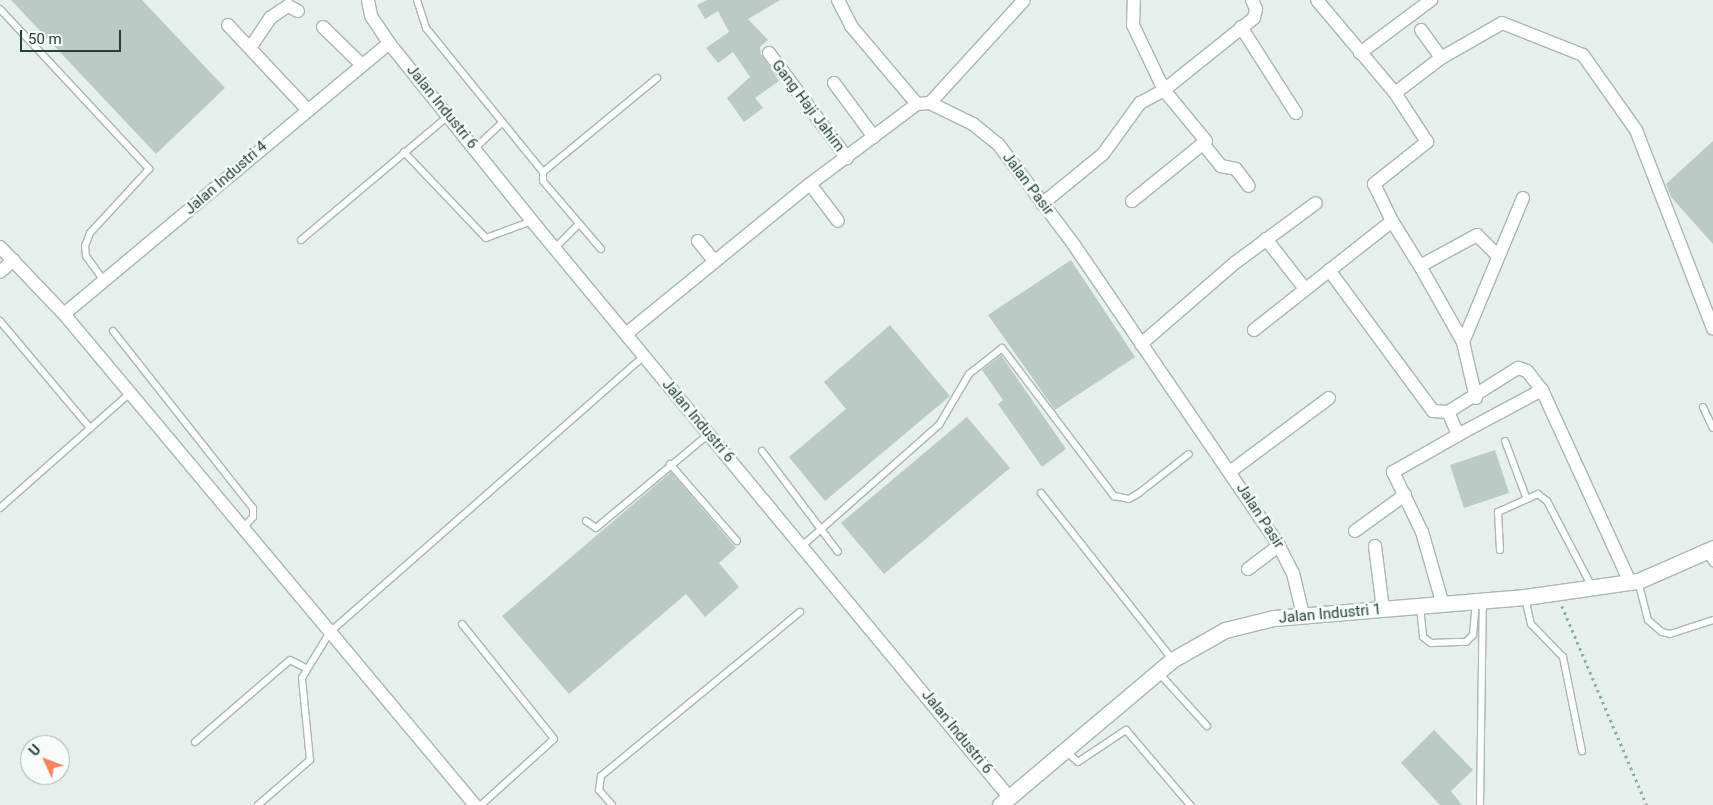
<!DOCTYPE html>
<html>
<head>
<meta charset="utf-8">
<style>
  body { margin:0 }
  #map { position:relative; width:1713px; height:805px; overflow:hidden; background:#e6efeb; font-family:Roboto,sans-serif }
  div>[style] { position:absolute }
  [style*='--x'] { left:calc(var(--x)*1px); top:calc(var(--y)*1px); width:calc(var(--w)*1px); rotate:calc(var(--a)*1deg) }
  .building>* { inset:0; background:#bbcac4 }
  .path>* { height:2.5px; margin-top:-1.25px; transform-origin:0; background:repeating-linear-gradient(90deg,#86b3a5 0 2.5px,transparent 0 6.5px) }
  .roads { filter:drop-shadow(1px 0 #a8b8b2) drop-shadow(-1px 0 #a8b8b2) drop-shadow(0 1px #a8b8b2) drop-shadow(0 -1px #a8b8b2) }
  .lane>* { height:6px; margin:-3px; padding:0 3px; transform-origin:3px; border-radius:3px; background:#fff }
  .street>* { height:12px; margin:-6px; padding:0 6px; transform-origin:6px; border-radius:6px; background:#fff }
  .secondary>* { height:15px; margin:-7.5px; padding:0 7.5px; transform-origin:7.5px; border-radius:7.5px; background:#fff }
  span { translate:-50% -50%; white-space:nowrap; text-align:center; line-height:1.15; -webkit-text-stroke:5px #f7fbf9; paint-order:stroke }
  .street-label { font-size:15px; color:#24423a }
  .north { position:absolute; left:20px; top:735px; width:50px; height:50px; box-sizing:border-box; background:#f7fbf9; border:1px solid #a3b1ad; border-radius:50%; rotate:313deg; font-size:14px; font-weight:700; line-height:20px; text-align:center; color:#24423a }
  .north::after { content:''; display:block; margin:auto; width:18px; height:22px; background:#f4845f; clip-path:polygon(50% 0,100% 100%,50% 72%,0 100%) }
  .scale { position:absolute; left:20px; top:30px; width:101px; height:22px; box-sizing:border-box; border:2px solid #24423a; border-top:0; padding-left:6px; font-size:15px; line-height:18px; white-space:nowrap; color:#24423a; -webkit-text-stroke:4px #f7fbf9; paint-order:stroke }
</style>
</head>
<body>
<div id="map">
  <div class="building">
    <i style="clip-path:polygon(11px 0,142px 0,225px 88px,156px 154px)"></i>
    <i style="clip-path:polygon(707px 0,780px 0,748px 19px,768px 40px,760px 47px,761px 54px,779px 81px,755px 98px,763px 108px,744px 122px,727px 98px,750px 77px,733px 52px,718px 63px,706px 48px,729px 32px,718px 11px,705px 19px,697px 5px)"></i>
    <i style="clip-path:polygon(1713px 141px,1713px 244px,1671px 197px,1666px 184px)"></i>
    <i style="clip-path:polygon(1071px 260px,1135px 357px,1055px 410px,988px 315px)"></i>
    <i style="clip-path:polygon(890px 325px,950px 396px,825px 501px,789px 457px,846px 409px,824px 382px)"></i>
    <i style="clip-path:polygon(1001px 355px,1066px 449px,1042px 467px,998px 404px,1003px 400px,982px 370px)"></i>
    <i style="clip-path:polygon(967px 417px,1010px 468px,884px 574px,841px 523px)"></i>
    <i style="clip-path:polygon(1495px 450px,1509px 493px,1464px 508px,1450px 465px)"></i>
    <i style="clip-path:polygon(671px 472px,736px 548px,719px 563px,739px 587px,705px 617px,686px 594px,569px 694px,502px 616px)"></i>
    <i style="clip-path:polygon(1434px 730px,1473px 770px,1451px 791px,1462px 805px,1440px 805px,1401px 763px)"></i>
  </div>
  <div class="path">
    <i style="--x:1562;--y:606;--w:216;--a:66.9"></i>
  </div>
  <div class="roads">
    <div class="lane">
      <i style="--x:417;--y:0;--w:29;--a:72"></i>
      <i style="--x:426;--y:28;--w:186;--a:50.9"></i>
      <i style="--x:0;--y:9;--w:219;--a:47"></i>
      <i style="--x:149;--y:169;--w:87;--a:132.7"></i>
      <i style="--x:90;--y:233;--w:14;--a:111"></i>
      <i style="--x:85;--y:246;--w:10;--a:84"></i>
      <i style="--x:86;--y:256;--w:32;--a:54"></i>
      <i style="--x:475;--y:148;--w:34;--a:-43"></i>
      <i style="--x:404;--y:152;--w:119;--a:46.4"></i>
      <i style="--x:486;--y:238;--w:49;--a:-20.3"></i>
      <i style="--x:301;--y:240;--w:192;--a:-40.1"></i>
      <i style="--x:555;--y:248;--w:34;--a:-45"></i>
      <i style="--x:601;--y:249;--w:89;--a:-130.5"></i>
      <i style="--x:543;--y:181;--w:9;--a:-90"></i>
      <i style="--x:543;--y:172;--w:148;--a:-39.5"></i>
      <i style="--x:0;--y:321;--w:140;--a:49.9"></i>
      <i style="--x:113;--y:331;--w:226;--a:51.7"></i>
      <i style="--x:253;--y:508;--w:9;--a:90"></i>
      <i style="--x:253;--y:517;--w:15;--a:132"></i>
      <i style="--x:1703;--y:407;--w:23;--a:65"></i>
      <i style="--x:1505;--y:441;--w:60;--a:69.4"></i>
      <i style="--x:762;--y:451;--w:126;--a:53"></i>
      <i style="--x:670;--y:464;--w:102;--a:49"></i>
      <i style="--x:1041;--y:493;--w:211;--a:51.7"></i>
      <i style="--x:0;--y:508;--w:174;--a:-41.5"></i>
      <i style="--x:586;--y:521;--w:12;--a:35"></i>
      <i style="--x:596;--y:528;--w:147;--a:-39.8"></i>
      <i style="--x:802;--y:546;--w:183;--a:-41.5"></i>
      <i style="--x:939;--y:425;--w:59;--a:-59.5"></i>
      <i style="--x:969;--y:374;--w:42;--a:-38.2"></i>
      <i style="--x:1002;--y:348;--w:186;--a:52.9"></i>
      <i style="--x:1114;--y:496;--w:15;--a:11"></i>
      <i style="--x:1129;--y:499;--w:12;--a:-31"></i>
      <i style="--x:1139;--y:493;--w:63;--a:-38"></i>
      <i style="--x:1500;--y:550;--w:38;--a:-93"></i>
      <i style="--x:1498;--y:512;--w:44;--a:-24.2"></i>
      <i style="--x:1538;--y:494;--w:11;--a:38"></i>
      <i style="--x:1547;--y:501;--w:97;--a:62.4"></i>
      <i style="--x:1705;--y:552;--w:14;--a:54"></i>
      <i style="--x:1638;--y:581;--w:40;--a:75.6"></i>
      <i style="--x:1648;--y:620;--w:18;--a:41"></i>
      <i style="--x:1662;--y:632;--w:8;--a:14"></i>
      <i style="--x:1670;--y:634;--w:45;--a:-18"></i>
      <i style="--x:1525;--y:598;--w:27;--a:77"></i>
      <i style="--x:1531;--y:624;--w:46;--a:45.9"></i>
      <i style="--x:1563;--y:657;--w:96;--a:78.6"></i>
      <i style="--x:1420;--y:607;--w:30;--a:84"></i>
      <i style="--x:1423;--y:637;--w:10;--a:37"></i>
      <i style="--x:1431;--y:643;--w:35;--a:-2"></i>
      <i style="--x:1466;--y:642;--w:10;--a:-45"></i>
      <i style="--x:1473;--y:635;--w:33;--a:-85"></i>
      <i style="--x:462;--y:624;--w:147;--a:51.3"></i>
      <i style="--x:554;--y:739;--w:98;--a:137.9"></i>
      <i style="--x:1158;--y:672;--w:73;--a:47.8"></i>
      <i style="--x:195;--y:742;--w:125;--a:-40.8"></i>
      <i style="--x:290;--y:660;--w:18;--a:27"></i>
      <i style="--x:1066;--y:751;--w:16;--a:43"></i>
      <i style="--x:1078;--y:762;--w:58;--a:-33.7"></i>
      <i style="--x:1126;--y:730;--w:99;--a:49.5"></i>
      <i style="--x:258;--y:805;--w:69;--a:-40.9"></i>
      <i style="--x:310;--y:760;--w:82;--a:-95.6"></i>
      <i style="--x:302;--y:678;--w:54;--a:-58.7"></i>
      <i style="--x:330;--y:632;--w:418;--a:-41.3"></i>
      <i style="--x:612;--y:805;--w:20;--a:-131"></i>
      <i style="--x:599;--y:790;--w:14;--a:-82"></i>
      <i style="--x:601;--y:776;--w:258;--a:-39.5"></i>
      <i style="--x:1480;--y:805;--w:204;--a:-89.2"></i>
    </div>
    <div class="street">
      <i style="--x:368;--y:0;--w:16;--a:79"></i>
      <i style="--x:371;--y:16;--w:32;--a:56"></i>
      <i style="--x:389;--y:43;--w:228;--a:51.2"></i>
      <i style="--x:532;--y:221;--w:748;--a:50.37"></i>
      <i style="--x:838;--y:0;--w:29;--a:63"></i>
      <i style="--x:851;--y:26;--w:102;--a:49.8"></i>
      <i style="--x:228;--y:25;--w:115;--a:46.8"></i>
      <i style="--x:323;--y:27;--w:54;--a:44.3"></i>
      <i style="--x:1241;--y:27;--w:102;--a:57.4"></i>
      <i style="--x:1421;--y:30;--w:34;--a:54"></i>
      <i style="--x:250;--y:48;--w:36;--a:-56"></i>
      <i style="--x:270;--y:18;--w:22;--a:-34"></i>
      <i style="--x:288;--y:6;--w:11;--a:27"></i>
      <i style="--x:769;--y:53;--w:131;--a:53.4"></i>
      <i style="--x:1360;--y:53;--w:89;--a:-36.7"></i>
      <i style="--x:834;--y:83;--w:67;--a:53.5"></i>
      <i style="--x:1395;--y:93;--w:58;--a:-37.3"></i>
      <i style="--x:1441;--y:58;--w:70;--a:-29.8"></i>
      <i style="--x:1502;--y:23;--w:87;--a:21.6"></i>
      <i style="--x:1583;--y:55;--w:92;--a:54.8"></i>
      <i style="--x:1636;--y:130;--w:213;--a:68.8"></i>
      <i style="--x:930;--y:103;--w:139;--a:-47.6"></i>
      <i style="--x:1204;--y:145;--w:27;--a:51"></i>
      <i style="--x:1221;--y:166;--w:15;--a:11"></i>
      <i style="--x:1236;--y:169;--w:21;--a:53"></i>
      <i style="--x:810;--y:184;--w:46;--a:52.9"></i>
      <i style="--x:1132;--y:201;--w:95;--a:-39"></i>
      <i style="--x:1206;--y:141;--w:66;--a:-129.5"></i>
      <i style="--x:1164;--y:90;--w:72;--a:-115.5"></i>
      <i style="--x:1133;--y:25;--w:25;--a:-88"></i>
      <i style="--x:1042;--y:204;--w:79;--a:-39.3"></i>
      <i style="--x:1103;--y:154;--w:63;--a:-54"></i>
      <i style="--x:1140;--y:103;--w:27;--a:-28"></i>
      <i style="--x:1164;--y:90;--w:115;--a:-38.7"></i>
      <i style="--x:1254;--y:18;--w:9;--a:-77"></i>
      <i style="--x:1256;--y:9;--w:10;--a:-114"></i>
      <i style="--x:1392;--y:221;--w:53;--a:58.1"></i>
      <i style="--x:1420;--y:266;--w:65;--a:-28.5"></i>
      <i style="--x:1477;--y:235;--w:27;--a:45"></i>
      <i style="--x:1266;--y:239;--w:63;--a:52"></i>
      <i style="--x:698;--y:241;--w:26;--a:51"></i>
      <i style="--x:0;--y:247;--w:93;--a:46.3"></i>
      <i style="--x:64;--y:314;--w:640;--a:50.07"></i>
      <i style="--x:1420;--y:266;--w:87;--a:60.5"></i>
      <i style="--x:1329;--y:270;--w:175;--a:53.6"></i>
      <i style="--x:1433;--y:411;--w:15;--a:4"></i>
      <i style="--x:1448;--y:412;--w:83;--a:-32.2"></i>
      <i style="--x:1518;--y:368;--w:9;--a:18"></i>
      <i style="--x:1527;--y:371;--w:24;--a:52"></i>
      <i style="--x:1542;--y:390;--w:211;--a:65.4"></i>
      <i style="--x:0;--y:272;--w:18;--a:-41"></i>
      <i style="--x:64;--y:314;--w:423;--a:-39.8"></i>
      <i style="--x:1254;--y:330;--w:176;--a:-38.3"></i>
      <i style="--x:1392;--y:221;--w:41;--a:-115.9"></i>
      <i style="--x:1374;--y:184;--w:68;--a:-38.4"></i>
      <i style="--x:1427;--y:142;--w:59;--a:-123.1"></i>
      <i style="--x:1395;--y:93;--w:121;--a:-130"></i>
      <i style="--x:626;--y:334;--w:237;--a:-39.2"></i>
      <i style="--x:810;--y:184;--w:134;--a:-36.8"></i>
      <i style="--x:917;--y:104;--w:13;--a:-4"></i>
      <i style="--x:930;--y:103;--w:48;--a:26"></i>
      <i style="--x:973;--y:124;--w:32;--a:39"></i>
      <i style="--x:998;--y:144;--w:126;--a:53"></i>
      <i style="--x:1074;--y:245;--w:364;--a:55.7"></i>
      <i style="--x:1279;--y:546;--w:30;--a:63"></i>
      <i style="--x:1293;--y:573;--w:43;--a:76.6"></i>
      <i style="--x:1141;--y:344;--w:125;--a:-40.8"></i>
      <i style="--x:1236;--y:262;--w:99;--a:-36.4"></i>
      <i style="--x:1476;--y:398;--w:57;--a:-103.1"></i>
      <i style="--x:1463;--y:342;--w:156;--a:-67.4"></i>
      <i style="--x:1458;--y:435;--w:95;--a:-28.2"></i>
      <i style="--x:1231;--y:471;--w:122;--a:-36.7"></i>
      <i style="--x:1355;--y:531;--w:62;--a:-35.8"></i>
      <i style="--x:1375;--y:546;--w:64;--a:82.8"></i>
      <i style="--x:1248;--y:569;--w:39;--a:-37"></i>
      <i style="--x:1443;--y:605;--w:76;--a:-106"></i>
      <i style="--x:1422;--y:532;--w:67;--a:-115.8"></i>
      <i style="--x:1393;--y:472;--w:75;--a:-29.6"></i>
      <i style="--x:1458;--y:435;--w:25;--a:-113"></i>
    </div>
    <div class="secondary">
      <i style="--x:1000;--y:805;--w:225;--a:-40.1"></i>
      <i style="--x:1172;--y:660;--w:61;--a:-29.5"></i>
      <i style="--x:1225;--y:630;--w:50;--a:-13.8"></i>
      <i style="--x:1274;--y:618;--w:252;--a:-4.8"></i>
      <i style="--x:1525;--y:597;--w:114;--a:-8.1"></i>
      <i style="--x:1638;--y:581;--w:82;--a:-23.7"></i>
    </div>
  </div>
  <div class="street-label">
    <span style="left:808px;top:106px;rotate:53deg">Gang Haji Jahim</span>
    <span style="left:442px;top:107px;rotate:51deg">Jalan Industri 6</span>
    <span style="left:226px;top:178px;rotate:-41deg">Jalan Industri 4</span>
    <span style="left:1028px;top:184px;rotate:53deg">Jalan Pasir</span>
    <span style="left:698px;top:421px;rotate:50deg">Jalan Industri 6</span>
    <span style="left:1260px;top:516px;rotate:57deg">Jalan Pasir</span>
    <span style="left:1330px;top:614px;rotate:-5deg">Jalan Industri 1</span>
    <span style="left:957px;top:732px;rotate:51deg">Jalan Industri 6</span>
  </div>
  <div class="north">U</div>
  <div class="scale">50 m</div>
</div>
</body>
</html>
